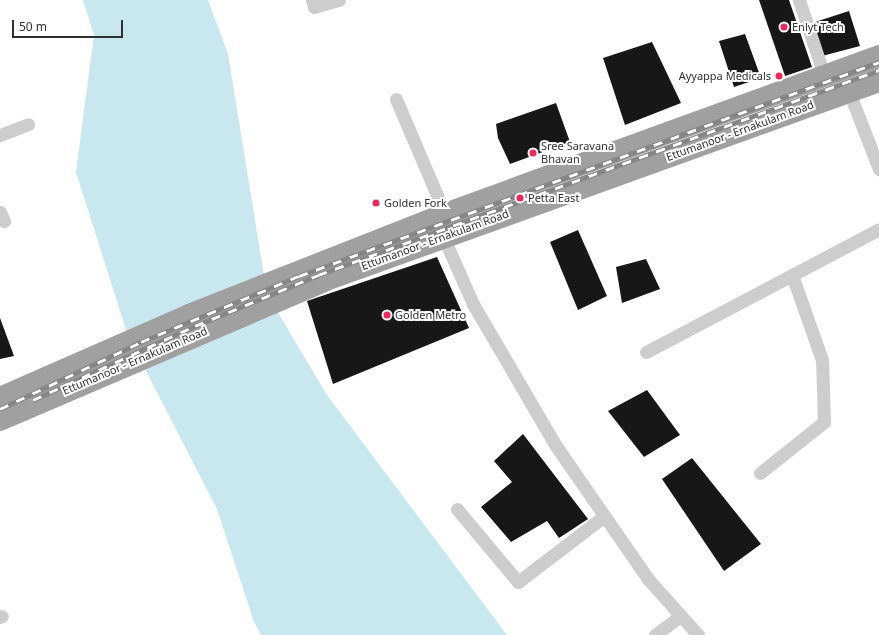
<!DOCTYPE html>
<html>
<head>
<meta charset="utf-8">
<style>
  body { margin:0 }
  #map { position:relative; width:879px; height:635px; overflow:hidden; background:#fff; font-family:"Noto Sans",sans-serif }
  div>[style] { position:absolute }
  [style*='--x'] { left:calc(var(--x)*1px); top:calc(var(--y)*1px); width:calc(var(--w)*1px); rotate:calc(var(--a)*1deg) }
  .water>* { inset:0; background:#c9e7ef }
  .building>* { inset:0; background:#171717 }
  .minor>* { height:13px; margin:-6.5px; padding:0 6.5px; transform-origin:6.5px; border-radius:6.5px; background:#cdcdcd }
  .trunk>* { height:22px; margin:-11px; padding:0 11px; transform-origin:11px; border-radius:11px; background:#a0a0a0 }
  .rail>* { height:4.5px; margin-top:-2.25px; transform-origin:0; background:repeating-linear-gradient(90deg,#fff 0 9px,#858585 0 18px); box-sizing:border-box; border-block:1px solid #858585 }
  .dots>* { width:11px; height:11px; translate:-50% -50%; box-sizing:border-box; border:2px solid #fff; border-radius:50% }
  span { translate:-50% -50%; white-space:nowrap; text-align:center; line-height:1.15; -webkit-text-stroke:4px #fff; paint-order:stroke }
  .poi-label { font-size:11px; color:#303030 }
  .left { translate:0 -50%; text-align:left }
  .right { translate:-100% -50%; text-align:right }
  .street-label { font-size:11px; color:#303030 }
  .scale { position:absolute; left:12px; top:20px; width:111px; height:18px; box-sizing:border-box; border:2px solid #303030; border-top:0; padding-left:5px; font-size:12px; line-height:14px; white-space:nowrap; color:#303030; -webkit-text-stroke:3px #fff; paint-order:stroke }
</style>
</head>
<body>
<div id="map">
  <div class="water">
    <i style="clip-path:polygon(83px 0,208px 0,228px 54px,267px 294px,327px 395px,507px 635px,261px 635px,254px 622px,217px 509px,128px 336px,76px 172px,94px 35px)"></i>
  </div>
  <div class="building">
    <i style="clip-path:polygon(759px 0,789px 0,812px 67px,785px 76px)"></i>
    <i style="clip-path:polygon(849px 11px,860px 46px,822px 56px,812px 23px)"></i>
    <i style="clip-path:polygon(745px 34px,761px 78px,734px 87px,719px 41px)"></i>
    <i style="clip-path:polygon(652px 42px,681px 103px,625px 125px,603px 58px)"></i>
    <i style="clip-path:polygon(556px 103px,570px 142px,510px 164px,498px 138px,496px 124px)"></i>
    <i style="clip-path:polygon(578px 230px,607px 296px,578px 310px,550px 242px)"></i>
    <i style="clip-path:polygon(437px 257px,469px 328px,333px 384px,307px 301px)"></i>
    <i style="clip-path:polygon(646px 259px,660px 289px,622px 303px,616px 267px)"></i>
    <i style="clip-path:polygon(0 318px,14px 356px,0 359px)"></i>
    <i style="clip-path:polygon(647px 390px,680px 435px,644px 457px,608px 411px)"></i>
    <i style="clip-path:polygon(523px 434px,588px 519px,559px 538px,547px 521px,511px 542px,481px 507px,512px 482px,494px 461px)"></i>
    <i style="clip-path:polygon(692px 458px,761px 544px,724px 571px,662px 479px)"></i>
  </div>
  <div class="minor">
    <i style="--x:312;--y:0;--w:7;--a:74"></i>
    <i style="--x:314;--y:7;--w:26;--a:-16"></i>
    <i style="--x:799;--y:0;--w:79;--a:71.6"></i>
    <i style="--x:849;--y:92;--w:83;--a:68.7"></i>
    <i style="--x:396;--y:99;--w:125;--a:66.9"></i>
    <i style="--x:0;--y:135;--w:30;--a:-21"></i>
    <i style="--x:0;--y:212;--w:10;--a:66"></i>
    <i style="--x:443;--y:236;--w:74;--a:66.2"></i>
    <i style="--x:473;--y:304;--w:164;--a:59.7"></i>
    <i style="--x:556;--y:446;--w:162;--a:55.3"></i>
    <i style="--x:648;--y:579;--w:75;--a:48.2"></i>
    <i style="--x:646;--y:352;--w:263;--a:-27.8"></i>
    <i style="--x:760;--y:473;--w:82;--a:-38.6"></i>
    <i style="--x:824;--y:422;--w:62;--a:-91.8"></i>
    <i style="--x:822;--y:360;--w:90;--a:-109.4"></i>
    <i style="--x:457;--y:509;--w:95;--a:50.1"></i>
    <i style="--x:518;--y:582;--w:107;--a:-37.4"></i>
    <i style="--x:0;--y:617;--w:2;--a:-27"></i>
    <i style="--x:655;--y:635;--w:31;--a:-37"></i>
  </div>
  <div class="trunk">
    <i style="--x:0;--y:398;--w:206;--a:-23.7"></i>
    <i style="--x:189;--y:315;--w:275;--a:-21.5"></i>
    <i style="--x:445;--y:214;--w:462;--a:-20"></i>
    <i style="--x:0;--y:420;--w:355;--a:-23.2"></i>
    <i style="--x:326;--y:280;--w:588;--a:-19.79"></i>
  </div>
  <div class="rail">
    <i style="--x:33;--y:400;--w:178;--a:-24.6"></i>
    <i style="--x:195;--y:326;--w:133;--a:-22.5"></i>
    <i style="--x:318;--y:275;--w:597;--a:-20.07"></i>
    <i style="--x:0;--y:409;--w:156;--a:-25.4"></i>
    <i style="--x:141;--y:342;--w:171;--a:-22.7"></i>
    <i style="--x:299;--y:276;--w:618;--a:-20.25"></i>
  </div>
  <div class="dots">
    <i style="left:784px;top:27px;background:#f3275c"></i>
    <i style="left:779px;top:76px;background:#f3275c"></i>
    <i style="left:533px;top:153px;background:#f3275c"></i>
    <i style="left:520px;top:198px;background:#f3275c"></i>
    <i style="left:376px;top:203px;background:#f3275c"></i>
    <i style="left:387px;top:315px;background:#f3275c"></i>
  </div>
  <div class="poi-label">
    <span class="left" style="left:792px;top:27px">Enlyt Tech</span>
    <span class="right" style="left:771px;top:76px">Ayyappa Medicals</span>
    <span class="left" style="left:541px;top:153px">Sree Saravana<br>Bhavan</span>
    <span class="left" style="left:528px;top:198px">Petta East</span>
    <span class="left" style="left:384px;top:203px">Golden Fork</span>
    <span class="left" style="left:395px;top:315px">Golden Metro</span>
  </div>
  <div class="street-label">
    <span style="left:740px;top:131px;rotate:-20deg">Ettumanoor - Ernakulam Road</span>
    <span style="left:435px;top:240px;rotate:-20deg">Ettumanoor - Ernakulam Road</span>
    <span style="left:135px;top:361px;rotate:-23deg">Ettumanoor - Ernakulam Road</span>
  </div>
  <div class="scale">50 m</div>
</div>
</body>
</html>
